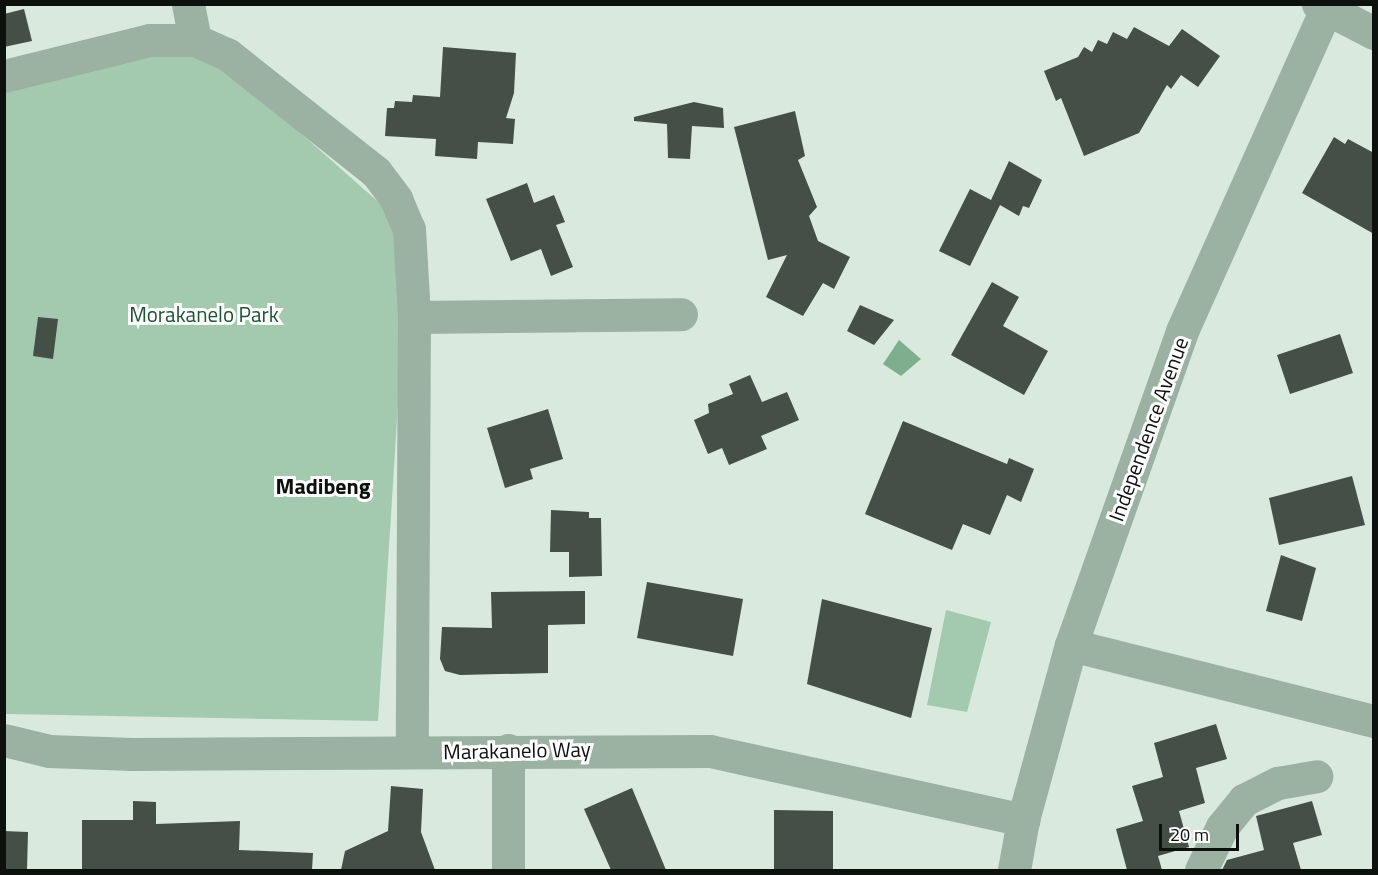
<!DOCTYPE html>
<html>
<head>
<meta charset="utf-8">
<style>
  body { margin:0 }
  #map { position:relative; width:1378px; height:875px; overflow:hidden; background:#dae9de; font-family:"Titillium Web",sans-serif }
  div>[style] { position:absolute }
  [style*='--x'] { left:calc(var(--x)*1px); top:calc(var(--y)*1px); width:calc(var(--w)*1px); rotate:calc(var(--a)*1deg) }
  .green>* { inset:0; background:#a3caaf }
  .water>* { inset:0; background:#7daf8e }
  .building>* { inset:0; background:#434f47 }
  .minor>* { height:33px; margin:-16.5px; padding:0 16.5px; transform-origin:16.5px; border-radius:16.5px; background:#9bb1a2 }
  span { translate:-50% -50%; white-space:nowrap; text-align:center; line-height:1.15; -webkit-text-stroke:6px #fff; paint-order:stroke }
  .park-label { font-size:21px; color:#1a5433 }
  .street-label { font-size:21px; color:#0c110d }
  .neighbourhood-label { font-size:22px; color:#0c110d; font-weight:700 }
  .frame { position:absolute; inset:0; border:6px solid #0c110d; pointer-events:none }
  .scale { position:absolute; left:1159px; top:824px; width:80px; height:27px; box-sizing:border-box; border:3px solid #0c110d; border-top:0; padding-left:8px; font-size:18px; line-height:21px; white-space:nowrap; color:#0c110d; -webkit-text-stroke:4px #fff; paint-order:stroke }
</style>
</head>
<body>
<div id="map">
  <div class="green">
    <i style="clip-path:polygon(195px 40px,409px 229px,378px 721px,5px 714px,5px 82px)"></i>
    <i style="clip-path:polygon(946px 610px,991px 622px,967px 712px,927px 705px)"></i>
  </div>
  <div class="water">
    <i style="clip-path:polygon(899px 340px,921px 359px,901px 376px,883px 364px)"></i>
  </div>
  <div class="building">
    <i style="clip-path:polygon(24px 9px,32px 41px,4px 47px,4px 14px)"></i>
    <i style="clip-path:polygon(1134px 27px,1169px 46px,1182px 29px,1220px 56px,1198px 87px,1181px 75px,1171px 89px,1167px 85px,1139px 133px,1084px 156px,1061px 98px,1056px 101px,1044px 71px,1078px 57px,1084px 47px,1092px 52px,1098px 40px,1107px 44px,1113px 32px,1127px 39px)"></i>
    <i style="clip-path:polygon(443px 47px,516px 53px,514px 93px,506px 118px,515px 119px,513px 144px,478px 142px,477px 159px,435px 156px,436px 139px,385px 136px,387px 108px,394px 108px,395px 101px,412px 102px,413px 95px,440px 97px)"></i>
    <i style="clip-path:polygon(694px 102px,723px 108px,724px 128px,692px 126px,690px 159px,668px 158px,667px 124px,634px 121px,634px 117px)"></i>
    <i style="clip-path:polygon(795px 111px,805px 156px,798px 160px,817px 207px,809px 216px,818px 241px,850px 257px,834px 289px,823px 283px,803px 316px,766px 297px,787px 255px,768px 260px,734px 127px)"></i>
    <i style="clip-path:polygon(1334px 137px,1345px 144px,1348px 139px,1374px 153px,1374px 234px,1302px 193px)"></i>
    <i style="clip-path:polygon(1009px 161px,1042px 180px,1029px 208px,1023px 206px,1019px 216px,1000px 205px,970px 266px,939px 251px,970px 189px,991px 200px)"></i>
    <i style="clip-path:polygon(527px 183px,534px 203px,554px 195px,565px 222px,556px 225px,573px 267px,551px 276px,541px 249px,511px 261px,486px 199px)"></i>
    <i style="clip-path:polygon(992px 282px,1019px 297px,1003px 326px,1048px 351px,1024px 395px,951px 355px)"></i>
    <i style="clip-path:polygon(860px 305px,894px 320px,874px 345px,847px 331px)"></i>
    <i style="clip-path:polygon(38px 317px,58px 319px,53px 359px,33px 356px)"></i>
    <i style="clip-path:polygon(1340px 334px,1353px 373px,1290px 394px,1277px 355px)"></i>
    <i style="clip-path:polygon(750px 375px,762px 402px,787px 392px,799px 420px,761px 436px,767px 449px,729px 465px,722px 448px,708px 454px,694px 420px,709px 413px,708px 404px,733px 394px,729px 384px)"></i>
    <i style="clip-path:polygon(548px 409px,563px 459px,530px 469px,533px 479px,505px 488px,487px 428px)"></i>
    <i style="clip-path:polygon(903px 421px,1007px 464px,1009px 458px,1034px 469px,1021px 502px,1007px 495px,990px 535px,963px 524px,952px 550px,865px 514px)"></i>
    <i style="clip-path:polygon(1352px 476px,1365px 525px,1279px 545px,1269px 498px)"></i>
    <i style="clip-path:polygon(551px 510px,589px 512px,589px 518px,601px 518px,602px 576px,569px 577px,569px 552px,550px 552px)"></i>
    <i style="clip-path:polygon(1281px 555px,1316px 568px,1302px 621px,1266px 611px)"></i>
    <i style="clip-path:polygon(647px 582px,743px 599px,733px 656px,637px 638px)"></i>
    <i style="clip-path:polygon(585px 591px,585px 624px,548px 625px,548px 673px,460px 675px,445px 671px,440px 659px,442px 627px,492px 628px,491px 592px)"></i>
    <i style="clip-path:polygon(822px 599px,932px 628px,911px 718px,807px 684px)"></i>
    <i style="clip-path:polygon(1216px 724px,1227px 759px,1196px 768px,1205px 803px,1179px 811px,1189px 847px,1158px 856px,1162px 870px,1127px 870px,1116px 829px,1143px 821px,1132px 786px,1163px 777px,1154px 743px)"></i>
    <i style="clip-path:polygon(391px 786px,423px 789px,421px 832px,435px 870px,341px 870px,345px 851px,388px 831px)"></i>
    <i style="clip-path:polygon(632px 788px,666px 870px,611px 870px,584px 809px)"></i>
    <i style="clip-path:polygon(133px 801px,156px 802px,156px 824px,240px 821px,239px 850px,313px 853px,312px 870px,82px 870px,82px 820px,133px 820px)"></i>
    <i style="clip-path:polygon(1312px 801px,1322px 835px,1293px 843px,1301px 870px,1222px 870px,1227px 860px,1264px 850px,1256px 816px)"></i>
    <i style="clip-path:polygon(774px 810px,833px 811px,833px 870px,774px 870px)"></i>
    <i style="clip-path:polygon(4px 831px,28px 832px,27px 870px,4px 870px)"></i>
  </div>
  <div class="minor">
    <i style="--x:188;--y:4;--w:37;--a:79"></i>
    <i style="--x:1318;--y:4;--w:63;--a:27.4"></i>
    <i style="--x:4;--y:76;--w:150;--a:-13.9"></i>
    <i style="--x:150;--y:40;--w:45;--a:0"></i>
    <i style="--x:195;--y:40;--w:35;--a:24"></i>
    <i style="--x:227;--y:54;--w:190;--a:38.4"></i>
    <i style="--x:376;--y:172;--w:34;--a:53"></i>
    <i style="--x:396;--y:199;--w:33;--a:67"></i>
    <i style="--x:409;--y:229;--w:88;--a:86.7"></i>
    <i style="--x:414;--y:317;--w:434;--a:90.3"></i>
    <i style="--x:414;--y:317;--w:267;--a:-0.6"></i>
    <i style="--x:1071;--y:645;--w:312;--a:14.1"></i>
    <i style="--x:4;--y:740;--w:46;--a:13.7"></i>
    <i style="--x:49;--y:751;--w:83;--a:2.1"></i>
    <i style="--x:132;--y:754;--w:578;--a:-0.3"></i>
    <i style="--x:710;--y:751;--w:321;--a:12.4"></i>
    <i style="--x:508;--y:750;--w:120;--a:90"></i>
    <i style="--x:1014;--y:870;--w:51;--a:-79.8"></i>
    <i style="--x:1023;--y:820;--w:181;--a:-74.7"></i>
    <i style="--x:1071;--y:645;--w:333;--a:-70.5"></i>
    <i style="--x:1182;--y:331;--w:358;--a:-65.9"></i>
    <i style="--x:1201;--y:870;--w:48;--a:-64"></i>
    <i style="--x:1222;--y:827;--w:35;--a:-51"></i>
    <i style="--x:1244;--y:800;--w:38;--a:-27"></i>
    <i style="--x:1278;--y:783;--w:39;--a:-10"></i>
  </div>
  <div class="park-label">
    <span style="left:204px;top:314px">Morakanelo Park</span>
  </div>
  <div class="street-label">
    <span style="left:1148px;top:429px;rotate:-70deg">Independence Avenue</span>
    <span style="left:517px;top:750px;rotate:-1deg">Marakanelo Way</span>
  </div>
  <div class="neighbourhood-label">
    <span style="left:323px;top:487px">Madibeng</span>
  </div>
  <div class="frame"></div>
  <div class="scale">20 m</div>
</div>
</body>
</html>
